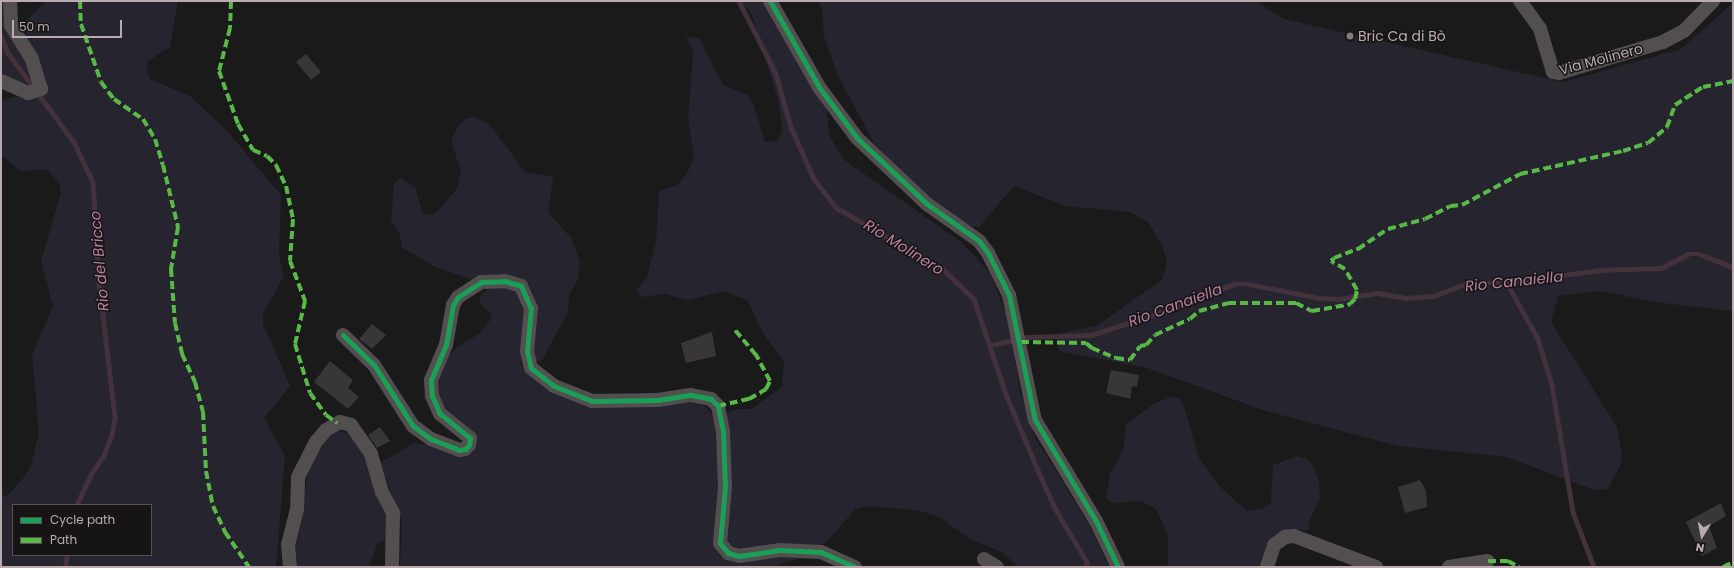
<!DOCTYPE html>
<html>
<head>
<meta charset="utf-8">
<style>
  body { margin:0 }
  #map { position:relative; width:1734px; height:568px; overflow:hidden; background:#1a1a1a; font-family:Poppins,sans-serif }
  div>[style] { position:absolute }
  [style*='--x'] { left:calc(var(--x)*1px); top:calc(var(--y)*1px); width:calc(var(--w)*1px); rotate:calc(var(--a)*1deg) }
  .green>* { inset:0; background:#26242e }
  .stream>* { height:4.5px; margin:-2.25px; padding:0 2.25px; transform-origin:2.25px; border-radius:2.25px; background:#43313b }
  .building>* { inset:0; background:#383636 }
  .street>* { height:14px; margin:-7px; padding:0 7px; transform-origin:7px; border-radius:7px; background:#534e4f }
  .quiet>* { height:4px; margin-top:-2px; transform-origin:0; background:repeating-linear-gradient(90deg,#58b947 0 8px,transparent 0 12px) }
  .cycleway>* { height:5px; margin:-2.5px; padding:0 2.5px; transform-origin:2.5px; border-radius:2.5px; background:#1a9f57 }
  .dots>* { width:11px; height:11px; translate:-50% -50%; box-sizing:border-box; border:2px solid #161414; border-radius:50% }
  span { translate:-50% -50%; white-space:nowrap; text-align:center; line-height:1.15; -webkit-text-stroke:3px #161414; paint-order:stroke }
  .poi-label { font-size:14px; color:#bbabb0 }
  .left { translate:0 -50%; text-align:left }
  .street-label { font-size:14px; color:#bbabb0 }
  .water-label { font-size:15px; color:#b7819e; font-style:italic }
  .frame { position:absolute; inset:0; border:2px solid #bbabb0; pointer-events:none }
  .legend { position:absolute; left:12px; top:504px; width:140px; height:52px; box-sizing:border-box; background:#161414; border:1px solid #585052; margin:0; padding:5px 7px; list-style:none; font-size:12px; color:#bbabb0 }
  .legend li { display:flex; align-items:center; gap:8px; height:20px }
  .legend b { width:20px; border:1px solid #585052 }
  .north { position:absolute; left:1682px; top:516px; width:40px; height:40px; -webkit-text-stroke:3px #161414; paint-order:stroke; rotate:190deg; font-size:11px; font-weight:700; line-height:16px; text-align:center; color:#bbabb0 }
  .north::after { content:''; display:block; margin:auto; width:14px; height:18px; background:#bbabb0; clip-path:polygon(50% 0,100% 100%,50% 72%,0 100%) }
  .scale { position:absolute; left:12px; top:20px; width:110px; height:18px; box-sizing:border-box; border:2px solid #bbabb0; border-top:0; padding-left:5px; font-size:12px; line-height:14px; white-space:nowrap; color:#bbabb0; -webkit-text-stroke:3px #161414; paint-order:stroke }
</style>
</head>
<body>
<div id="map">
  <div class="green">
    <i style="clip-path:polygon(1px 1px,6px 1px,33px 70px,35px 85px,24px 89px,1px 73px)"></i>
    <i style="clip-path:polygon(evenodd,47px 1px,178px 1px,170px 47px,148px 61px,147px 72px,150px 79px,190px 96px,227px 131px,281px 195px,279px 255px,284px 276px,263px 314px,263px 324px,290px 386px,264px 418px,285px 456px,276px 567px,1px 567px,1px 493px,6px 497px,25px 476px,31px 465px,39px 433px,32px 355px,53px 306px,41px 261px,61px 193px,59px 183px,46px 169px,21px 171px,2px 156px,1px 101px,15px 96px,30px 100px,47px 88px,25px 30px,25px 21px,47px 1px,13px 505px,151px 505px,151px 555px,13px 555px,13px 505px)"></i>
    <i style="clip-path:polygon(741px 1px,763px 1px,827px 109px,829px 135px,843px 159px,961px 242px,990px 273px,1009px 322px,1020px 392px,1034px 436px,1090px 526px,1109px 567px,1018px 567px,1004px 553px,970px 539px,938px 516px,915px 510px,868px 506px,855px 509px,830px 538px,807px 557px,767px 567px,400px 567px,402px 521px,380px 463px,414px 443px,440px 447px,459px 456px,472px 453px,476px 446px,447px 417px,435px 390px,445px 359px,457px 347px,479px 334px,491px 319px,491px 313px,481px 305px,479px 298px,492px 285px,516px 288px,527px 310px,521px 365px,542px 386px,557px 394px,700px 401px,712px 414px,725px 414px,738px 409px,751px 409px,782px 387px,784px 362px,763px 333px,747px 300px,724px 291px,688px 300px,665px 294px,641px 297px,636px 290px,647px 277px,656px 242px,659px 191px,677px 185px,688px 172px,694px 155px,688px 120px,693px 52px,686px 37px,699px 38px,723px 85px,747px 95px,754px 105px,765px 142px,778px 141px,782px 130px,779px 103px,752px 15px)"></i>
    <i style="clip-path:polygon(818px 1px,1255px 1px,1284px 19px,1563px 82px,1681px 49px,1733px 3px,1733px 311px,1654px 302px,1601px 291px,1558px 296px,1551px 322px,1617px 427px,1622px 454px,1620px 466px,1608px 489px,1594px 490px,1507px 457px,1398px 446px,1266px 411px,1147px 368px,1059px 351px,1057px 334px,1096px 326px,1162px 280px,1167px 262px,1161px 243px,1148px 222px,1130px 212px,1065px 206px,1014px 186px,979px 227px,967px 226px,908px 180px,874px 143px,838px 76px,824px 36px,822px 10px)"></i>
    <i style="clip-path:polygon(474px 117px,490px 125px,525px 172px,553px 177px,548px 212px,572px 239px,580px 262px,578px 279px,569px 295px,568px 312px,541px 362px,535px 360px,532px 346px,537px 306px,528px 283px,505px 275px,474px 280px,433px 266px,402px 247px,400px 235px,391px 220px,394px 184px,400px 177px,415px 187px,423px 214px,432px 215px,440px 209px,457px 188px,461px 172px,451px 140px,459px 125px,466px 119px)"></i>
    <i style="clip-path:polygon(1171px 397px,1180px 399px,1184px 407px,1199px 458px,1221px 488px,1247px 511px,1264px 508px,1271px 502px,1273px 465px,1298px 456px,1307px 459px,1313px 465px,1319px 481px,1320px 498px,1309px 522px,1309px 530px,1287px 530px,1275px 535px,1268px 544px,1264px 567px,1168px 567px,1168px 536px,1157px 510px,1141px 501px,1114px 503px,1106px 499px,1110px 474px,1123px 450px,1126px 424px,1155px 403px)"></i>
    <i style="clip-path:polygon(339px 431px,351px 434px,367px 458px,388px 512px,387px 538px,377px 545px,369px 567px,297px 567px,295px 542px,309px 466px,329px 438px)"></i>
  </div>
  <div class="stream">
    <i style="--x:739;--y:1;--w:82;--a:63.1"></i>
    <i style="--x:776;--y:74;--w:55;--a:74.2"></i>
    <i style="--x:791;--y:127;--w:57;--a:66.1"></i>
    <i style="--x:814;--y:179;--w:37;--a:52"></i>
    <i style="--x:837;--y:208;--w:124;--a:30.1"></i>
    <i style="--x:944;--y:270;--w:42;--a:44"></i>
    <i style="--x:974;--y:299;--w:100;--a:71.4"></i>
    <i style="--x:1006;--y:394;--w:80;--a:67.3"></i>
    <i style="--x:1037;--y:468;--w:44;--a:65.8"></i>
    <i style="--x:1055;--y:508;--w:63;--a:59.3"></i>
    <i style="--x:1087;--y:562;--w:5;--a:101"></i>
    <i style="--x:1;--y:36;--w:18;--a:68"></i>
    <i style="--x:8;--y:53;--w:111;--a:53.4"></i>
    <i style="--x:74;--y:142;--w:44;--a:64.6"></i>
    <i style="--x:93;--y:182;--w:99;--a:86.5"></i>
    <i style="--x:99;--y:281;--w:138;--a:83.3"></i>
    <i style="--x:115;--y:418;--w:17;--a:100"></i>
    <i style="--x:112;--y:435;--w:22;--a:111"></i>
    <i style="--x:104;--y:456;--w:21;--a:125"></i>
    <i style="--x:92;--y:473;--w:35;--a:115"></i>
    <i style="--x:1507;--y:283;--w:64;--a:61"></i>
    <i style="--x:1538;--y:339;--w:48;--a:73.1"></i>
    <i style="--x:1552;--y:385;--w:129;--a:80.6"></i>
    <i style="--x:1573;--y:512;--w:59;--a:69.1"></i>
    <i style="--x:991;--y:345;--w:39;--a:-12"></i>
    <i style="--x:1029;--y:337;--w:63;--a:-1.8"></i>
    <i style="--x:1092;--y:335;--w:74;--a:-18.2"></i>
    <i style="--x:1162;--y:312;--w:77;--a:-21.3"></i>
    <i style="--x:1234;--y:284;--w:14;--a:0"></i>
    <i style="--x:1248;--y:284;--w:72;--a:11.2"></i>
    <i style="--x:1319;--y:298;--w:20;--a:3"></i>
    <i style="--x:1339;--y:299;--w:39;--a:-9"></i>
    <i style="--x:1378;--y:293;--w:27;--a:10"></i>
    <i style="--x:1405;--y:298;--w:29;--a:-4"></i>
    <i style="--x:1434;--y:296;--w:36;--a:-21"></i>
    <i style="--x:1468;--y:283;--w:39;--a:0"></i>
    <i style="--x:1507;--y:283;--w:93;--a:-8"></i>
    <i style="--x:1599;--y:270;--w:62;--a:-1.8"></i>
    <i style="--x:1661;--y:268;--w:30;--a:-27"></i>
    <i style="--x:1688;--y:254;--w:11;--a:0"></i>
    <i style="--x:1699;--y:254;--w:36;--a:21"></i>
    <i style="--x:65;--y:567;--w:12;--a:-81"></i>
  </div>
  <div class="building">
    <i style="clip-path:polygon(306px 54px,321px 72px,311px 80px,296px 62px)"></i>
    <i style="clip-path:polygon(372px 324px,386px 335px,372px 349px,359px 339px)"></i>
    <i style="clip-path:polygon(712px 332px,716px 356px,686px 363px,681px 343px)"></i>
    <i style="clip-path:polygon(330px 361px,353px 380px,348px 388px,359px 397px,348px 409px,314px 382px)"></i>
    <i style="clip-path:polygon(1111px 370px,1139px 375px,1137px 387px,1132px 386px,1130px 399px,1106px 393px)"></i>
    <i style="clip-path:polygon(380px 427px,390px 441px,377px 448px,368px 435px)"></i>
    <i style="clip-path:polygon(1420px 480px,1426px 491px,1427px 507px,1405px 513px,1398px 487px)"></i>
    <i style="clip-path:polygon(1721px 503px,1726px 516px,1709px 526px,1717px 548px,1702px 556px,1686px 522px)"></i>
  </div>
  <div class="street">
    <i style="--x:770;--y:1;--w:99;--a:60.3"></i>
    <i style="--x:819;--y:87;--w:64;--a:53.3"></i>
    <i style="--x:857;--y:138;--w:96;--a:43.3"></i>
    <i style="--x:927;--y:204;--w:64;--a:35.4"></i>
    <i style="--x:979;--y:241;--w:15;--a:53"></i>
    <i style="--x:988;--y:253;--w:47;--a:63.4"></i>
    <i style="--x:1009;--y:295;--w:128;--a:78.3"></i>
    <i style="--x:1035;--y:420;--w:118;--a:58.9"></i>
    <i style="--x:1096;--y:521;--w:51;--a:64.4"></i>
    <i style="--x:1520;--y:1;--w:34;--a:54"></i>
    <i style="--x:1540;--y:29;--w:45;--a:73.2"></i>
    <i style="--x:1553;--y:72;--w:6;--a:9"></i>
    <i style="--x:1559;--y:73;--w:109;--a:-16.6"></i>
    <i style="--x:1663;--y:42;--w:24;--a:-28"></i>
    <i style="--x:1684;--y:31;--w:42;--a:-46"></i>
    <i style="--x:1;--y:81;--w:30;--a:24"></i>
    <i style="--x:28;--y:93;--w:14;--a:-17"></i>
    <i style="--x:41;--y:89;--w:31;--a:-107"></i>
    <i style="--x:32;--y:59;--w:39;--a:-122"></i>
    <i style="--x:11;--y:26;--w:25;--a:-92"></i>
    <i style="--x:343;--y:335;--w:43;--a:44.1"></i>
    <i style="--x:374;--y:365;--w:72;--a:57.4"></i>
    <i style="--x:413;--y:426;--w:22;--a:36"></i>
    <i style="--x:431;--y:439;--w:30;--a:21"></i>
    <i style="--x:459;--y:450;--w:6;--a:-9"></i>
    <i style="--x:465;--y:449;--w:6;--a:-45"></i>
    <i style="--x:469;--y:445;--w:7;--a:-82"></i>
    <i style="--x:470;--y:438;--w:38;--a:-141"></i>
    <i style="--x:440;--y:414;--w:20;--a:-114"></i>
    <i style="--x:432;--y:396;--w:16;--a:-94"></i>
    <i style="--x:431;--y:380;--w:38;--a:-67"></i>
    <i style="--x:446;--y:345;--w:41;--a:-80.1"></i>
    <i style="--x:453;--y:305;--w:9;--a:-58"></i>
    <i style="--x:458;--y:297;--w:27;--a:-33"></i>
    <i style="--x:481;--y:282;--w:24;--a:-2"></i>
    <i style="--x:505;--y:281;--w:17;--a:17"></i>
    <i style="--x:521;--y:286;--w:24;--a:66"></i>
    <i style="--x:531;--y:308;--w:43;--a:95.3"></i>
    <i style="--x:527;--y:351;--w:17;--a:77"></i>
    <i style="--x:531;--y:368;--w:29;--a:38"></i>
    <i style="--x:554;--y:386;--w:41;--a:21.5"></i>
    <i style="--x:592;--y:401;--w:66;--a:-0.9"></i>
    <i style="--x:658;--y:400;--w:33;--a:-9"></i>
    <i style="--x:691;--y:395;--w:20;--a:11"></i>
    <i style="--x:711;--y:399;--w:10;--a:45"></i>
    <i style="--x:718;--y:406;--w:25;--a:79"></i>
    <i style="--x:723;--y:431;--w:56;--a:88"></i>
    <i style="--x:725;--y:487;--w:56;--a:95.1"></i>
    <i style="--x:720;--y:543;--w:13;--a:51"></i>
    <i style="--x:728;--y:553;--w:11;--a:15"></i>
    <i style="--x:739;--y:556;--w:41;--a:-8.3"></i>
    <i style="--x:780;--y:550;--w:41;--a:2.8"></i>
    <i style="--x:821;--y:552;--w:37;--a:24"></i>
    <i style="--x:984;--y:559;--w:15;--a:32"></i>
    <i style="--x:290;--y:567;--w:22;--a:-95"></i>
    <i style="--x:288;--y:545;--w:36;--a:-76"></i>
    <i style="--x:297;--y:510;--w:33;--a:-88"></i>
    <i style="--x:298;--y:477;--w:39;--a:-63"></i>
    <i style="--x:316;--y:442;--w:16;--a:-50"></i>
    <i style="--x:326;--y:430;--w:16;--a:-30"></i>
    <i style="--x:340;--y:422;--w:11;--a:15"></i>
    <i style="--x:351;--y:425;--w:35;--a:55"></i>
    <i style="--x:371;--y:454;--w:40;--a:74"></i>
    <i style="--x:382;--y:492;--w:24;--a:62"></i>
    <i style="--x:393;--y:513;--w:54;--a:91.1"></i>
    <i style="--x:1267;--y:567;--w:23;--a:-72"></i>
    <i style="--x:1274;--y:545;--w:14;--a:-36"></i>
    <i style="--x:1285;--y:537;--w:9;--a:-6"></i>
    <i style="--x:1294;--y:536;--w:88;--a:20.7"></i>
    <i style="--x:1449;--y:567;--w:39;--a:-9"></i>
  </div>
  <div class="quiet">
    <i style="--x:80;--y:1;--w:23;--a:88"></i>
    <i style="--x:81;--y:24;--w:61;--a:71"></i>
    <i style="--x:101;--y:82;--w:21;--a:53"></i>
    <i style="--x:114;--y:99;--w:35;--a:35"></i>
    <i style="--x:143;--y:119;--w:23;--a:59"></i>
    <i style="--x:155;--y:139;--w:27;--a:73"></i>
    <i style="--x:163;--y:165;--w:64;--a:76.4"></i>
    <i style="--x:178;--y:227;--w:43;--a:99.5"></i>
    <i style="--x:171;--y:269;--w:54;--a:85.8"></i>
    <i style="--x:175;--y:323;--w:32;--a:77"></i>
    <i style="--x:182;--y:354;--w:31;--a:65"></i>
    <i style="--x:195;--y:382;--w:31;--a:75"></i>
    <i style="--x:203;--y:412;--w:59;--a:87.1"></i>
    <i style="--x:206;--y:471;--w:36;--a:79"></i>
    <i style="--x:213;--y:506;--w:29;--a:65"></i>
    <i style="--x:225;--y:532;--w:42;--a:55.6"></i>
    <i style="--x:231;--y:1;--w:27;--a:92"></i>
    <i style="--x:230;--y:28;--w:44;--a:104.3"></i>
    <i style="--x:219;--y:71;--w:56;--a:70.3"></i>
    <i style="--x:238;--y:124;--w:30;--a:60"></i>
    <i style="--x:253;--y:150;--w:15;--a:23"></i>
    <i style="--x:267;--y:156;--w:13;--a:45"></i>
    <i style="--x:276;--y:165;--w:23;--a:65"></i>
    <i style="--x:286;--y:186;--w:34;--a:78"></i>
    <i style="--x:293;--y:219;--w:42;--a:94.1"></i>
    <i style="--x:290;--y:261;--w:43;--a:69.4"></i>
    <i style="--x:305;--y:301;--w:44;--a:103.1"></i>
    <i style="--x:295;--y:344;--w:51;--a:73"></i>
    <i style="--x:310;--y:393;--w:27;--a:54"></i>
    <i style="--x:326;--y:415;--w:14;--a:36"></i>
    <i style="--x:1021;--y:342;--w:65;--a:0.9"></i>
    <i style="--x:1086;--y:343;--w:8;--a:40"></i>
    <i style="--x:1092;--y:348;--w:26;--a:23"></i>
    <i style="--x:1116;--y:358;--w:14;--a:8"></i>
    <i style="--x:1130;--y:360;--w:17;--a:-54"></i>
    <i style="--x:1140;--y:346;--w:6;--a:-9"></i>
    <i style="--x:1146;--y:345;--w:13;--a:-48"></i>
    <i style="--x:1155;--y:335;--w:38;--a:-25"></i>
    <i style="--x:1190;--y:319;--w:12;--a:-42"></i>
    <i style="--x:1199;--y:311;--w:30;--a:-15"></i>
    <i style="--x:1228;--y:303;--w:68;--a:0"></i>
    <i style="--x:1296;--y:303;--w:18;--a:27"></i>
    <i style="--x:1312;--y:311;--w:39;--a:-10"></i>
    <i style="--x:1350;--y:304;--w:7;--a:-45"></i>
    <i style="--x:1355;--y:299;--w:9;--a:-77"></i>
    <i style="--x:1357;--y:290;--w:24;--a:-120"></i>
    <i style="--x:1345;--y:269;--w:16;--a:-150"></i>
    <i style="--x:1331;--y:261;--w:4;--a:-45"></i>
    <i style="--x:1334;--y:258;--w:26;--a:-21"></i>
    <i style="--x:1358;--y:249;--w:36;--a:-34"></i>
    <i style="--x:1388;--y:229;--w:38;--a:-15"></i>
    <i style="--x:1425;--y:219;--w:28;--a:-27"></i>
    <i style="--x:1450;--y:206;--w:12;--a:-5"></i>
    <i style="--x:1462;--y:205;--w:66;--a:-28.1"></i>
    <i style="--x:1520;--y:174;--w:106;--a:-12.6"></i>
    <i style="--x:1623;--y:151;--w:26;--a:-18"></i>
    <i style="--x:1648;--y:143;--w:25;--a:-40"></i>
    <i style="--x:1667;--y:127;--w:23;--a:-70"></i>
    <i style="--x:1675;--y:105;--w:33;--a:-33"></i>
    <i style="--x:1703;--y:87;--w:31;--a:-11"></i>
    <i style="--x:718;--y:406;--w:32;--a:-13"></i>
    <i style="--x:749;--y:399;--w:20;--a:-30"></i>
    <i style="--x:766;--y:389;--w:9;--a:-63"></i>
    <i style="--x:770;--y:381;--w:30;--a:-118"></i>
    <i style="--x:756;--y:355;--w:35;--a:-130"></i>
    <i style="--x:1488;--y:561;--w:20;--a:0"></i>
    <i style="--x:1508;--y:561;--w:13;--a:29"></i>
    <i style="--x:1723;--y:567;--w:11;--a:-27"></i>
  </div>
  <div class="cycleway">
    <i style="--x:770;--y:1;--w:99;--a:60.3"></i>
    <i style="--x:819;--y:87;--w:64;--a:53.3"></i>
    <i style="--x:857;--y:138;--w:96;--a:43.3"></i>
    <i style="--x:927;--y:204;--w:64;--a:35.4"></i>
    <i style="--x:979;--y:241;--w:15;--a:53"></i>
    <i style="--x:988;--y:253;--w:47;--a:63.4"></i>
    <i style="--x:1009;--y:295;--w:128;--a:78.3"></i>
    <i style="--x:1035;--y:420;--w:118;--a:58.9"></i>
    <i style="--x:1096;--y:521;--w:51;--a:64.4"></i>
    <i style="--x:343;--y:335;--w:43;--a:44.1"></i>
    <i style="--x:374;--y:365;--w:72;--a:57.4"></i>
    <i style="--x:413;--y:426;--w:22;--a:36"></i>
    <i style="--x:431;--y:439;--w:30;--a:21"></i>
    <i style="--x:459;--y:450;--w:6;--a:-9"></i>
    <i style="--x:465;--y:449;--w:6;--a:-45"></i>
    <i style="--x:469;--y:445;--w:7;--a:-82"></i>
    <i style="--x:470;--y:438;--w:38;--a:-141"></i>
    <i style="--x:440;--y:414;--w:20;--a:-114"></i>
    <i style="--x:432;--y:396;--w:16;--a:-94"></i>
    <i style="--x:431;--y:380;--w:38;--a:-67"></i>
    <i style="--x:446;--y:345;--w:41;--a:-80.1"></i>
    <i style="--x:453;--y:305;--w:9;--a:-58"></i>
    <i style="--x:458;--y:297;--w:27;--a:-33"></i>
    <i style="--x:481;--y:282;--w:24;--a:-2"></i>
    <i style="--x:505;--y:281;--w:17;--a:17"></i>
    <i style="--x:521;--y:286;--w:24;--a:66"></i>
    <i style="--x:531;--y:308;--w:43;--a:95.3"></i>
    <i style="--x:527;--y:351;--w:17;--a:77"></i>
    <i style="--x:531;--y:368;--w:29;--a:38"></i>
    <i style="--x:554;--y:386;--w:41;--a:21.5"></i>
    <i style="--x:592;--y:401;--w:66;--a:-0.9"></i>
    <i style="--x:658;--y:400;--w:33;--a:-9"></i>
    <i style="--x:691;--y:395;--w:20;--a:11"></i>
    <i style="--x:711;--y:399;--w:10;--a:45"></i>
    <i style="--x:718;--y:406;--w:25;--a:79"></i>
    <i style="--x:723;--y:431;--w:56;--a:88"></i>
    <i style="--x:725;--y:487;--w:56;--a:95.1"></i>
    <i style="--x:720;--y:543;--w:13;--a:51"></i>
    <i style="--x:728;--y:553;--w:11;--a:15"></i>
    <i style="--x:739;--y:556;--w:41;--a:-8.3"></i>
    <i style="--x:780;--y:550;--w:41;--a:2.8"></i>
    <i style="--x:821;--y:552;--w:37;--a:24"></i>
  </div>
  <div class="dots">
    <i style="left:1350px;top:36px;background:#83787c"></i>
  </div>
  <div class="poi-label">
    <span class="left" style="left:1358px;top:36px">Bric Ca di Bò</span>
  </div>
  <div class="street-label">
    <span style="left:1601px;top:59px;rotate:-15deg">Via Molinero</span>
  </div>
  <div class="water-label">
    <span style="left:904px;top:247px;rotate:32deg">Rio Molinero</span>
    <span style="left:99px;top:261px;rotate:-95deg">Rio del Bricco</span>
    <span style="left:1514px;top:281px;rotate:-6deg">Rio Canaiella</span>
    <span style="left:1175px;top:305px;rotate:-20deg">Rio Canaiella</span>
  </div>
  <div class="frame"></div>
  <ul class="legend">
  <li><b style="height:5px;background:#1a9f57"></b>Cycle path</li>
  <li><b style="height:5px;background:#58b947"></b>Path</li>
  </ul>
  <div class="north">N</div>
  <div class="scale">50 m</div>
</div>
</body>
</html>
